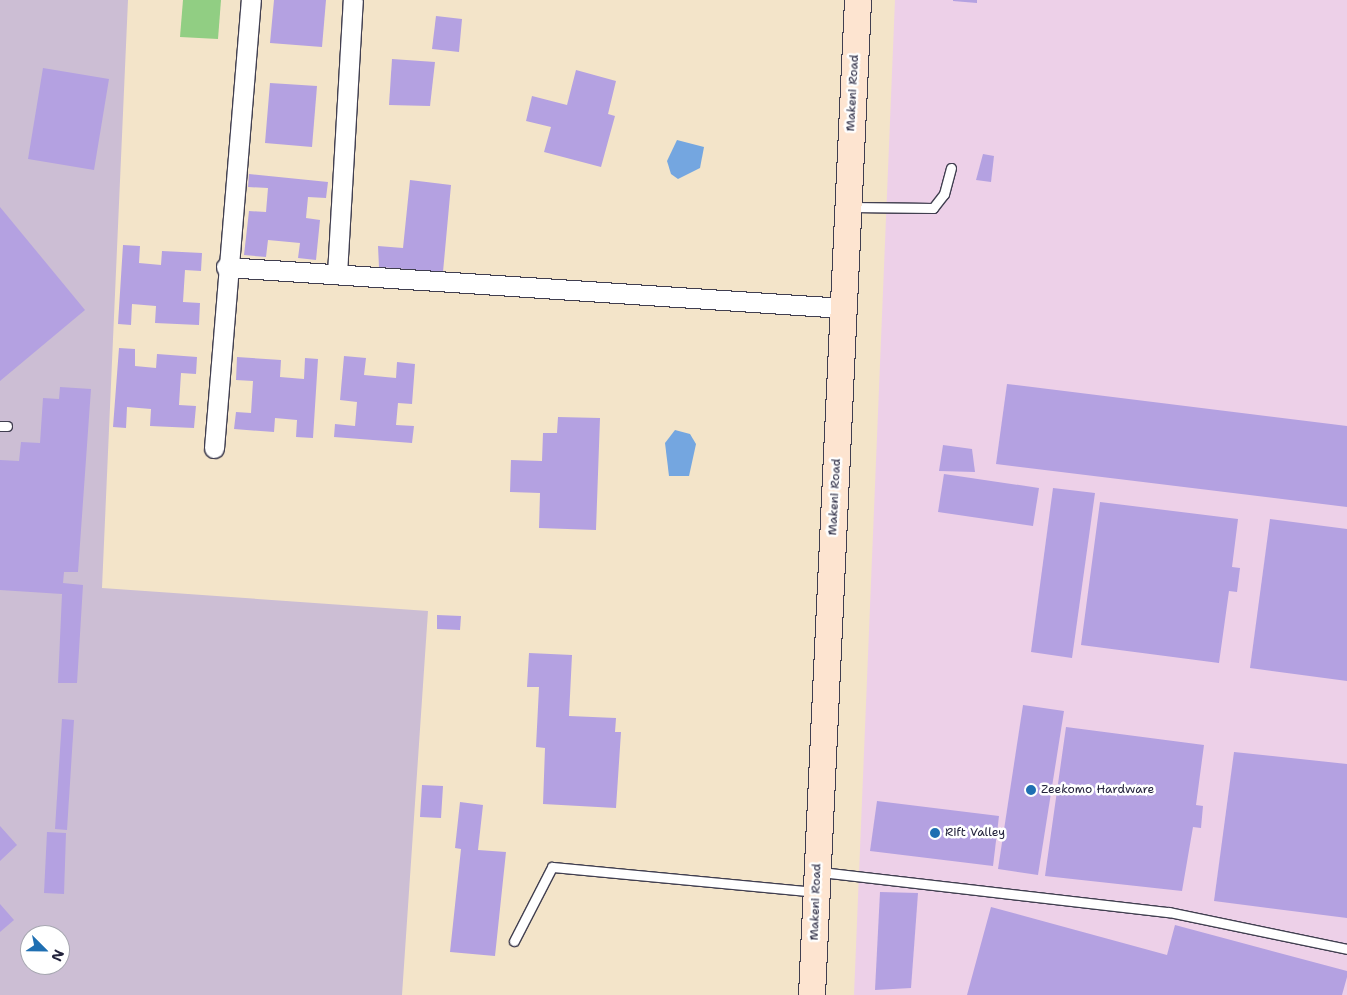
<!DOCTYPE html>
<html>
<head>
<meta charset="utf-8">
<style>
  body { margin:0 }
  #map { position:relative; width:1347px; height:995px; overflow:hidden; background:#f3e4c9; font-family:"Shantell Sans",sans-serif }
  div>[style] { position:absolute }
  [style*='--x'] { left:calc(var(--x)*1px); top:calc(var(--y)*1px); width:calc(var(--w)*1px); rotate:calc(var(--a)*1deg) }
  .built>* { inset:0; background:#edd0e8 }
  .industrial>* { inset:0; background:#ccbed4 }
  .green>* { inset:0; background:#91ce83 }
  .water>* { inset:0; background:#74a6e0 }
  .building>* { inset:0; background:#b4a1e1 }
  .roads { filter:drop-shadow(1px 0 #413f50) drop-shadow(-1px 0 #413f50) drop-shadow(0 1px #413f50) drop-shadow(0 -1px #413f50) }
  .service>* { height:9px; margin:-4.5px; padding:0 4.5px; transform-origin:4.5px; border-radius:4.5px; background:#fff }
  .minor>* { height:19px; margin:-9.5px; padding:0 9.5px; transform-origin:9.5px; border-radius:9.5px; background:#fff }
  .secondary>* { height:26px; margin:-13px; padding:0 13px; transform-origin:13px; border-radius:13px; background:#fde4d0 }
  .dots>* { width:14px; height:14px; translate:-50% -50%; box-sizing:border-box; border:2px solid #fff; border-radius:50% }
  span { translate:-50% -50%; white-space:nowrap; text-align:center; line-height:1.15; -webkit-text-stroke:5px #fff; paint-order:stroke }
  .street-label { font-size:12px; color:#22223b }
  .poi-label { font-size:12px; color:#22223b }
  .left { translate:0 -50%; text-align:left }
  .north { position:absolute; left:20px; top:925px; width:50px; height:50px; box-sizing:border-box; background:#fff; border:1px solid #a7a7b1; border-radius:50%; rotate:113deg; font-size:14px; font-weight:700; line-height:20px; text-align:center; color:#22223b }
  .north::after { content:''; display:block; margin:auto; width:18px; height:22px; background:#1f6fb2; clip-path:polygon(50% 0,100% 100%,50% 72%,0 100%) }
</style>
</head>
<body>
<div id="map">
  <div class="built">
    <i style="clip-path:polygon(895px 0,1347px 0,1347px 995px,854px 995px)"></i>
  </div>
  <div class="industrial">
    <i style="clip-path:polygon(evenodd,0 0,128px 0,102px 588px,428px 611px,402px 995px,0 995px,0 0,30px 935px,60px 935px,60px 965px,30px 965px,30px 935px)"></i>
  </div>
  <div class="green">
    <i style="clip-path:polygon(183px 0,221px 0,218px 39px,180px 37px)"></i>
  </div>
  <div class="water">
    <i style="clip-path:polygon(677px 140px,704px 147px,700px 168px,678px 179px,671px 174px,667px 161px)"></i>
    <i style="clip-path:polygon(675px 430px,690px 434px,696px 444px,689px 476px,669px 476px,665px 443px)"></i>
  </div>
  <div class="building">
    <i style="clip-path:polygon(274px 0,326px 0,322px 47px,270px 43px)"></i>
    <i style="clip-path:polygon(953px 0,977px 0,977px 3px,953px 1px)"></i>
    <i style="clip-path:polygon(436px 16px,462px 19px,459px 52px,432px 49px)"></i>
    <i style="clip-path:polygon(392px 59px,435px 62px,430px 106px,389px 105px)"></i>
    <i style="clip-path:polygon(43px 68px,109px 79px,94px 170px,28px 159px)"></i>
    <i style="clip-path:polygon(576px 70px,616px 81px,608px 114px,615px 116px,601px 167px,544px 152px,551px 127px,526px 121px,532px 96px,567px 105px)"></i>
    <i style="clip-path:polygon(270px 83px,317px 86px,312px 147px,265px 143px)"></i>
    <i style="clip-path:polygon(983px 154px,994px 156px,991px 182px,976px 180px)"></i>
    <i style="clip-path:polygon(249px 174px,328px 182px,326px 198px,308px 197px,306px 218px,320px 220px,316px 260px,298px 258px,300px 243px,268px 240px,266px 257px,244px 255px,249px 211px,266px 212px,268px 188px,248px 187px)"></i>
    <i style="clip-path:polygon(410px 180px,451px 185px,443px 272px,379px 267px,378px 246px,403px 248px)"></i>
    <i style="clip-path:polygon(0 207px,85px 310px,0 381px)"></i>
    <i style="clip-path:polygon(123px 245px,140px 246px,139px 263px,161px 265px,162px 251px,202px 253px,201px 271px,185px 270px,183px 302px,200px 303px,199px 325px,155px 323px,156px 306px,132px 304px,131px 325px,118px 324px)"></i>
    <i style="clip-path:polygon(119px 348px,135px 349px,135px 366px,156px 368px,157px 354px,197px 357px,196px 374px,181px 373px,179px 405px,196px 406px,194px 428px,150px 426px,151px 409px,127px 407px,126px 428px,113px 427px)"></i>
    <i style="clip-path:polygon(344px 356px,366px 358px,364px 375px,396px 378px,397px 362px,415px 364px,412px 404px,398px 403px,396px 425px,414px 426px,412px 443px,334px 437px,335px 424px,355px 426px,357px 402px,340px 400px)"></i>
    <i style="clip-path:polygon(237px 357px,281px 360px,280px 377px,304px 379px,305px 358px,318px 359px,313px 438px,296px 437px,297px 420px,275px 418px,274px 432px,234px 429px,236px 412px,251px 413px,253px 381px,236px 380px)"></i>
    <i style="clip-path:polygon(1007px 384px,1347px 426px,1347px 507px,996px 464px)"></i>
    <i style="clip-path:polygon(60px 387px,91px 389px,78px 572px,64px 572px,63px 583px,83px 585px,77px 683px,58px 683px,62px 594px,0 590px,0 460px,19px 461px,21px 442px,40px 443px,43px 398px,59px 399px)"></i>
    <i style="clip-path:polygon(558px 417px,600px 418px,596px 530px,539px 528px,540px 493px,510px 492px,511px 460px,542px 461px,543px 433px,557px 433px)"></i>
    <i style="clip-path:polygon(943px 445px,972px 449px,975px 472px,939px 471px)"></i>
    <i style="clip-path:polygon(944px 474px,1039px 488px,1033px 526px,938px 512px)"></i>
    <i style="clip-path:polygon(1053px 488px,1095px 493px,1072px 658px,1031px 652px)"></i>
    <i style="clip-path:polygon(1100px 502px,1238px 519px,1232px 567px,1240px 568px,1237px 592px,1229px 591px,1219px 663px,1081px 645px)"></i>
    <i style="clip-path:polygon(1270px 519px,1347px 529px,1347px 681px,1250px 668px)"></i>
    <i style="clip-path:polygon(437px 615px,461px 616px,460px 630px,437px 629px)"></i>
    <i style="clip-path:polygon(529px 653px,572px 655px,569px 716px,616px 718px,615px 732px,621px 732px,616px 808px,543px 804px,545px 748px,536px 747px,539px 687px,527px 687px)"></i>
    <i style="clip-path:polygon(1023px 705px,1064px 711px,1038px 875px,998px 869px)"></i>
    <i style="clip-path:polygon(62px 719px,74px 720px,67px 830px,55px 829px)"></i>
    <i style="clip-path:polygon(1066px 727px,1204px 745px,1196px 805px,1203px 806px,1201px 828px,1193px 827px,1182px 891px,1045px 876px)"></i>
    <i style="clip-path:polygon(1234px 752px,1347px 764px,1347px 918px,1214px 901px)"></i>
    <i style="clip-path:polygon(422px 785px,443px 786px,441px 818px,420px 817px)"></i>
    <i style="clip-path:polygon(877px 801px,999px 816px,993px 866px,870px 851px)"></i>
    <i style="clip-path:polygon(460px 802px,483px 805px,478px 850px,506px 852px,495px 956px,450px 952px,461px 849px,455px 848px)"></i>
    <i style="clip-path:polygon(0 826px,17px 845px,0 861px)"></i>
    <i style="clip-path:polygon(47px 832px,66px 833px,64px 894px,44px 893px)"></i>
    <i style="clip-path:polygon(880px 892px,918px 893px,911px 988px,875px 990px)"></i>
    <i style="clip-path:polygon(0 904px,14px 920px,0 932px)"></i>
    <i style="clip-path:polygon(991px 907px,1167px 955px,1175px 925px,1347px 971px,1347px 977px,1342px 995px,967px 995px)"></i>
  </div>
  <div class="roads">
    <div class="service">
      <i style="--x:851;--y:207;--w:82;--a:0.7"></i>
      <i style="--x:933;--y:208;--w:18;--a:-52"></i>
      <i style="--x:944;--y:194;--w:27;--a:-75"></i>
      <i style="--x:0;--y:426;--w:7;--a:0"></i>
      <i style="--x:821;--y:872;--w:350;--a:6.6"></i>
      <i style="--x:1169;--y:912;--w:182;--a:11.7"></i>
      <i style="--x:514;--y:941;--w:83;--a:-62.8"></i>
      <i style="--x:552;--y:867;--w:265;--a:5.4"></i>
    </div>
    <div class="minor">
      <i style="--x:226;--y:267;--w:619;--a:3.8"></i>
      <i style="--x:337;--y:274;--w:274;--a:-86.7"></i>
      <i style="--x:214;--y:448;--w:450;--a:-85.3"></i>
    </div>
    <div class="secondary">
      <i style="--x:812;--y:995;--w:996;--a:-87.35"></i>
    </div>
  </div>
  <div class="dots">
    <i style="left:1031px;top:790px;background:#1f6fb2"></i>
    <i style="left:935px;top:833px;background:#1f6fb2"></i>
  </div>
  <div class="street-label">
    <span style="left:853px;top:93px;rotate:-87deg">Makeni Road</span>
    <span style="left:835px;top:497px;rotate:-87deg">Makeni Road</span>
    <span style="left:816px;top:902px;rotate:-88deg">Makeni Road</span>
  </div>
  <div class="poi-label">
    <span class="left" style="left:1041px;top:790px">Zeekomo Hardware</span>
    <span class="left" style="left:945px;top:833px">Rift Valley</span>
  </div>
  <div class="north">N</div>
</div>
</body>
</html>
